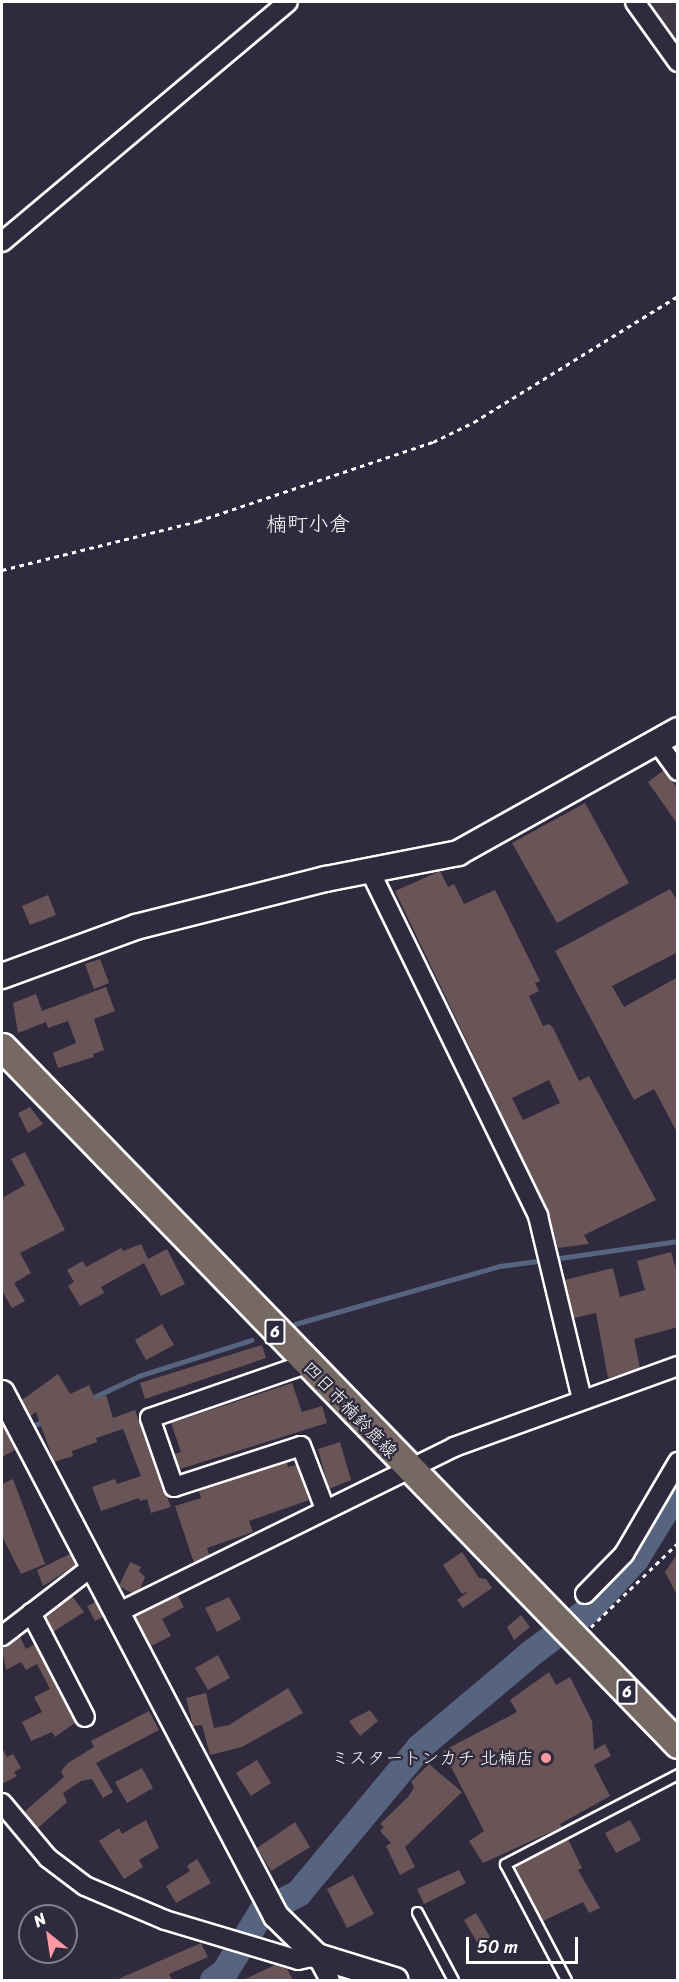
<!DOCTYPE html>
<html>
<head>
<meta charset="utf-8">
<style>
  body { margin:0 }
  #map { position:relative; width:679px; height:1982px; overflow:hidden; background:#2f2a3d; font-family:Sriracha,"Klee One",sans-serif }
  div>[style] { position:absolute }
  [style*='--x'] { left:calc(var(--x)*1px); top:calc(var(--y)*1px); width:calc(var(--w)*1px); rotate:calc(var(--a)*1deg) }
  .built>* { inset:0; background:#403745 }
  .stream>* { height:4.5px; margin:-2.25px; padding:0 2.25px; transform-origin:2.25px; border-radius:2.25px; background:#56647f }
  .river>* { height:27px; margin:-13.5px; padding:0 13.5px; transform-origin:13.5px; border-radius:13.5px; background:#56647f }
  .building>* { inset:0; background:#695557 }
  .path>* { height:3px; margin-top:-1.5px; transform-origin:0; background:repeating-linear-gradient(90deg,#fff 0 4.5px,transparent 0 9px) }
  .roads { filter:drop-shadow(2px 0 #fff) drop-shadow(-2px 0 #fff) drop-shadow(0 2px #fff) drop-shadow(0 -2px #fff) }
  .lane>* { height:9px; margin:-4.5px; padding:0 4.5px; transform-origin:4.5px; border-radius:4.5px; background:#2f2a3d }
  .street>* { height:18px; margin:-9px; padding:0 9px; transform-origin:9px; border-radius:9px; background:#2f2a3d }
  .secondary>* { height:24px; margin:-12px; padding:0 12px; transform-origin:12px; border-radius:12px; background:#2f2a3d }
  .primary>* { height:27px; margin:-13.5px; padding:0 13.5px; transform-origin:13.5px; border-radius:13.5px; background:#766964 }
  .dots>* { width:16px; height:16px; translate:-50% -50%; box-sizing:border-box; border:3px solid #2f2a3d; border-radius:50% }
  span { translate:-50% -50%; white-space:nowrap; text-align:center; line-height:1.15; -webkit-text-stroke:5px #2f2a3d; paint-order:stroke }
  .shield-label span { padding:2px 4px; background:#2f2a3d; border:2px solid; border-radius:4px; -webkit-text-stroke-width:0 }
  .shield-label { font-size:16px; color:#fff; font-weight:700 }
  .street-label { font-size:18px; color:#fff }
  .poi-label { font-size:18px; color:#fff }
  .right { translate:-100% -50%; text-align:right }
  .quarter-label { font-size:21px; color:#fff }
  .frame { position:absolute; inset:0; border:3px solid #fff; pointer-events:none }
  .north { position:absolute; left:18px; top:1904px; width:60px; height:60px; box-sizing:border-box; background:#2f2a3d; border:2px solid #827f8b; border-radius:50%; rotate:330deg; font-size:16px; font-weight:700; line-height:24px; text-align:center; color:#fff }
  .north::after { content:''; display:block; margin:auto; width:21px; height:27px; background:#ff9aa2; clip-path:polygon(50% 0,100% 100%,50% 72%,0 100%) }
  .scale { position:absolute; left:466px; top:1937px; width:112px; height:27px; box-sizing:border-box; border:3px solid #fff; border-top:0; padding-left:8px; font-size:18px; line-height:21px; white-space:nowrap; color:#fff; -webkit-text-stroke:4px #2f2a3d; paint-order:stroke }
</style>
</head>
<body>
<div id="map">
  <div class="built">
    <i style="clip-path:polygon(649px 2px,677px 2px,677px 42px)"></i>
  </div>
  <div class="stream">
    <i style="--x:553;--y:1259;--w:126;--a:-8.2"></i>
    <i style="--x:295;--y:1324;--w:213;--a:-15.8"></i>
    <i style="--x:500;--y:1266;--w:45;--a:-7.6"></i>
    <i style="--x:90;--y:1399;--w:54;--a:-25.1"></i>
    <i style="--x:139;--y:1376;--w:118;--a:-17.8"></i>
    <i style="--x:33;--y:1426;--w:12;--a:-24"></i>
  </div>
  <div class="river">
    <i style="--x:213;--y:1980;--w:14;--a:-36"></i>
    <i style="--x:224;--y:1972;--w:70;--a:-58.3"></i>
    <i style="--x:261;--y:1912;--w:42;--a:-27.2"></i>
    <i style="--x:298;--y:1893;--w:190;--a:-50.3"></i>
    <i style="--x:419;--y:1747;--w:148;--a:-40.1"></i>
    <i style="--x:532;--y:1652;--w:71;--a:-37"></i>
    <i style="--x:589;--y:1609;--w:68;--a:-47.4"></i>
    <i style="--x:635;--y:1559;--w:82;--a:-58.4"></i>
  </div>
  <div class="building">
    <i style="clip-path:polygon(664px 770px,678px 789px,678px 825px,648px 782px)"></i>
    <i style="clip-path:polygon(585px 803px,629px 883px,557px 923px,512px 843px)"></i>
    <i style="clip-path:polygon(evenodd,440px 871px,448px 887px,454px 884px,464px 904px,495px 890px,540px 981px,535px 983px,539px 991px,529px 996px,543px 1026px,549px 1024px,553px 1028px,579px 1081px,589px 1076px,656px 1200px,584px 1235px,589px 1244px,558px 1248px,548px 1211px,395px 891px,440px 871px,549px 1080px,560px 1103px,523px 1120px,512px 1098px,549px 1080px)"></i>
    <i style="clip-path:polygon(670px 889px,678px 902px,678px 952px,612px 986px,624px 1007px,678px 977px,678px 1134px,654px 1089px,634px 1100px,555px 951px)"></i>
    <i style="clip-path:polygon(48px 895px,56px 915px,30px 925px,22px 906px)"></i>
    <i style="clip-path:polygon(100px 959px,109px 983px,94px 989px,85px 964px)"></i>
    <i style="clip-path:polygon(106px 987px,115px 1011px,94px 1019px,104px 1050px,93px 1054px,94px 1057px,58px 1068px,53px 1053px,76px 1043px,68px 1021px,48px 1028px,46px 1022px,18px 1033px,13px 1003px,36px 994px,42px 1011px)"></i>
    <i style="clip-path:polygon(30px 1107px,43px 1124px,28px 1133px,18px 1113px)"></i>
    <i style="clip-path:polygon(25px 1152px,65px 1230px,20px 1253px,31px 1273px,14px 1283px,25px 1301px,12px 1308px,2px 1291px,2px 1198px,25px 1185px,11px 1159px)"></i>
    <i style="clip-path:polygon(141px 1244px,148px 1259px,167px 1249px,185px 1284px,161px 1296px,144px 1263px,101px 1287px,104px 1293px,80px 1306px,68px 1286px,74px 1282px,67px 1270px,83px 1261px,86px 1267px,121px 1248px,123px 1251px)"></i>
    <i style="clip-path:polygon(671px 1252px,678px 1276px,678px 1327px,634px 1339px,640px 1368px,608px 1378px,596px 1313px,574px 1318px,565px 1280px,613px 1268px,620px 1297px,645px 1290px,637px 1261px)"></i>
    <i style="clip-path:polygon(162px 1324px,174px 1345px,146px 1360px,135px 1340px)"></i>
    <i style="clip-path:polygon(262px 1345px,266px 1358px,145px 1399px,140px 1383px)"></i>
    <i style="clip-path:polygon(58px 1374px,70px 1394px,89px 1385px,95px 1399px,106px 1395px,113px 1418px,135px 1410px,171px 1507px,151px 1513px,147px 1499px,140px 1501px,139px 1498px,101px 1511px,92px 1487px,115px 1479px,117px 1484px,141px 1476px,123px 1429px,96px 1438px,97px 1442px,72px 1451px,73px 1456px,54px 1462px,36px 1412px,30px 1416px,22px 1400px)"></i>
    <i style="clip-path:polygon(292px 1383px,302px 1412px,322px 1406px,327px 1423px,180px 1469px,174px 1454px,181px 1452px,171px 1423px)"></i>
    <i style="clip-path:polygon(2px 1423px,15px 1450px,2px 1457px)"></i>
    <i style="clip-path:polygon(340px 1442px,351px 1480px,329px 1489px,318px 1449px)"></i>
    <i style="clip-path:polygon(287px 1462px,288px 1467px,296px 1465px,309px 1500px,249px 1521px,253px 1532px,207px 1548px,209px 1555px,194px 1563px,175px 1506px,201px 1498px,199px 1491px)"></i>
    <i style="clip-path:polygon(13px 1479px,45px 1564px,21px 1574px,2px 1536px,2px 1484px)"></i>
    <i style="clip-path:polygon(462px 1552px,479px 1578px,486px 1579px,492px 1588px,463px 1608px,457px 1600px,469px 1591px,462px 1594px,443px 1565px)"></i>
    <i style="clip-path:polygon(678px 1553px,678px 1597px,665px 1572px)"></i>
    <i style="clip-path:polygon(70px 1554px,76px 1565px,43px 1586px,37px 1570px)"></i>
    <i style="clip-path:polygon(130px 1562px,141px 1567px,139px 1571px,145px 1577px,140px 1589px,132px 1593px,119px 1586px)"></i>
    <i style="clip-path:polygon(72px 1596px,84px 1612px,53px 1632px,46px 1617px)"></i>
    <i style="clip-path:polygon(178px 1596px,184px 1607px,162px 1619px,171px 1636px,151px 1646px,135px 1617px)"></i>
    <i style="clip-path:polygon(229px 1597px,241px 1619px,217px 1632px,205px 1608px)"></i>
    <i style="clip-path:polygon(96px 1602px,103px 1617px,95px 1621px,87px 1606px)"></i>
    <i style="clip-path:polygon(521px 1615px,530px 1627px,514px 1640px,507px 1627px)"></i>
    <i style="clip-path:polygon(20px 1637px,26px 1649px,35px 1644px,75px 1723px,55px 1737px,52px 1732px,31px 1741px,22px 1722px,42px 1712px,34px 1697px,50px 1689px,37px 1664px,26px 1670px,21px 1662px,6px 1670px,2px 1647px)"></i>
    <i style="clip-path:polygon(218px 1655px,230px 1678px,208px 1690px,195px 1668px)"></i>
    <i style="clip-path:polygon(549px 1672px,556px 1685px,570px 1677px,592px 1721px,594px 1750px,605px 1744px,611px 1756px,594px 1765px,610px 1796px,560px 1824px,562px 1827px,483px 1863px,469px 1841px,484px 1831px,443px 1751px,517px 1712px,510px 1700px)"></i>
    <i style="clip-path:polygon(288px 1688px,303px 1713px,242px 1747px,210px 1755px,202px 1725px,193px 1726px,186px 1698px,206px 1693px,214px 1728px,229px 1725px)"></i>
    <i style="clip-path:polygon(370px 1710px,378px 1721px,360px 1736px,349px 1721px)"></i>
    <i style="clip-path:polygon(149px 1711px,159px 1730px,96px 1763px,113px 1792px,103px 1798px,92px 1779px,81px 1781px,63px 1793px,67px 1802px,38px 1828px,24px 1812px,64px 1777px,61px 1771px,68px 1763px,94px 1747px,91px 1741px)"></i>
    <i style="clip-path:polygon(2px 1747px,7px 1757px,13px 1754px,21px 1768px,14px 1772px,17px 1776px,2px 1784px)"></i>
    <i style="clip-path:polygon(257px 1760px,271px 1783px,251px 1796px,236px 1773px)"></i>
    <i style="clip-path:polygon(429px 1764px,462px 1792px,405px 1847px,415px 1867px,400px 1875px,386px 1846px,391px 1843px,380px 1831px,384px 1827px,380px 1824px,409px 1796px,414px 1787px,411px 1782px)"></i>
    <i style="clip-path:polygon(142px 1768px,153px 1788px,127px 1803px,115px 1782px)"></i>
    <i style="clip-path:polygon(146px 1820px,159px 1848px,139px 1860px,143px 1867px,124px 1879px,99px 1841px,119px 1828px,122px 1834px)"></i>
    <i style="clip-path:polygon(630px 1820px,641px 1840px,616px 1853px,605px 1833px)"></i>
    <i style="clip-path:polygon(295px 1822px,310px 1847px,271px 1871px,257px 1848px)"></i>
    <i style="clip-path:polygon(568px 1839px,582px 1868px,578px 1870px,600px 1908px,589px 1913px,583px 1902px,543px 1921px,515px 1866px)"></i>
    <i style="clip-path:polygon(197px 1859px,211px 1883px,176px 1903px,166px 1886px,190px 1871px,187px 1866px)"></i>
    <i style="clip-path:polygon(459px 1870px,466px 1883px,424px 1904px,417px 1889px)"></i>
    <i style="clip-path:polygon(353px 1875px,374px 1914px,347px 1928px,327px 1889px)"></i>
    <i style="clip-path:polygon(476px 1913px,490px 1937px,478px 1944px,464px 1920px)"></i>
    <i style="clip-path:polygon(201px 1943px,208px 1957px,169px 1974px,172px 1980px,116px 1980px)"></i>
    <i style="clip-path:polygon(275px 1965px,287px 1969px,293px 1980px,243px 1980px)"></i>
  </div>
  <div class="path">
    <i style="--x:2;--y:570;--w:202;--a:-14"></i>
    <i style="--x:198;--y:521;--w:248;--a:-18.6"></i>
    <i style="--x:433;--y:442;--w:46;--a:-26"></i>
    <i style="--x:474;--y:422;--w:240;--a:-31.7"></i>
    <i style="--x:591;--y:1627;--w:121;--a:-44"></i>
  </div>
  <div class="roads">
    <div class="lane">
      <i style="--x:417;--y:1912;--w:77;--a:62.1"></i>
      <i style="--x:566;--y:1980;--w:131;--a:-117.7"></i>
      <i style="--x:505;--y:1864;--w:195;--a:-27.5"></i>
    </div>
    <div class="street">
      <i style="--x:635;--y:2;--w:74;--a:54.4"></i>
      <i style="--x:2;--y:242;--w:373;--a:-40"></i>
      <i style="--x:657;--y:742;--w:36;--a:54"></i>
      <i style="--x:370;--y:871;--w:384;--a:64"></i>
      <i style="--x:538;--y:1216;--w:188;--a:76.5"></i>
      <i style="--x:306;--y:1364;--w:165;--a:160.9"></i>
      <i style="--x:150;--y:1418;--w:73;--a:70.8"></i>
      <i style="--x:174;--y:1487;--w:133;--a:-17.9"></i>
      <i style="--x:301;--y:1446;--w:67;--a:69.1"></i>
      <i style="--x:585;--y:1594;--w:56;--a:-45.7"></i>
      <i style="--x:624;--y:1554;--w:107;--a:-59.6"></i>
      <i style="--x:31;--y:1613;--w:117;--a:62.6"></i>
      <i style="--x:117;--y:1613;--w:376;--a:-26.2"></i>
      <i style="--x:454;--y:1447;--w:238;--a:-19.9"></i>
      <i style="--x:2;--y:1636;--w:113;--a:-37.5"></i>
      <i style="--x:2;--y:1803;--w:72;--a:50.1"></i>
      <i style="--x:48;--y:1858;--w:46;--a:37.1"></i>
      <i style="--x:85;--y:1886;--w:87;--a:23"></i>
      <i style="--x:165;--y:1920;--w:139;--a:16.7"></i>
      <i style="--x:298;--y:1960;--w:19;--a:-12"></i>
      <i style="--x:317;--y:1956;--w:27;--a:62"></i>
    </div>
    <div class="secondary">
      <i style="--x:2;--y:976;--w:143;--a:-20.1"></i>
      <i style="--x:136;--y:927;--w:196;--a:-14.2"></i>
      <i style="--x:326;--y:879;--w:135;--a:-11.1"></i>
      <i style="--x:458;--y:853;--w:252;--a:-29.2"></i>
      <i style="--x:2;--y:1393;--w:590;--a:62.35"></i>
      <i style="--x:276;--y:1916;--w:57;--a:44.3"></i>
      <i style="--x:317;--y:1956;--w:82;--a:17.1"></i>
    </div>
    <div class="primary">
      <i style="--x:2;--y:1047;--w:971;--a:45.88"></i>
    </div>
  </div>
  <div class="dots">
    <i style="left:546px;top:1758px;background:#ff9aa2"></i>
  </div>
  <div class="shield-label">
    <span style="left:275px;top:1332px">6</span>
    <span style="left:627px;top:1692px">6</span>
  </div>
  <div class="street-label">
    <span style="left:350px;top:1410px;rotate:46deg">四日市楠鈴鹿線</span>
  </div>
  <div class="poi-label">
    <span class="right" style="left:534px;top:1758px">ミスタートンカチ 北楠店</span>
  </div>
  <div class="quarter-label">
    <span style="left:308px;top:524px">楠町小倉</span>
  </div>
  <div class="frame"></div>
  <div class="north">N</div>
  <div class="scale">50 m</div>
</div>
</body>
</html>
